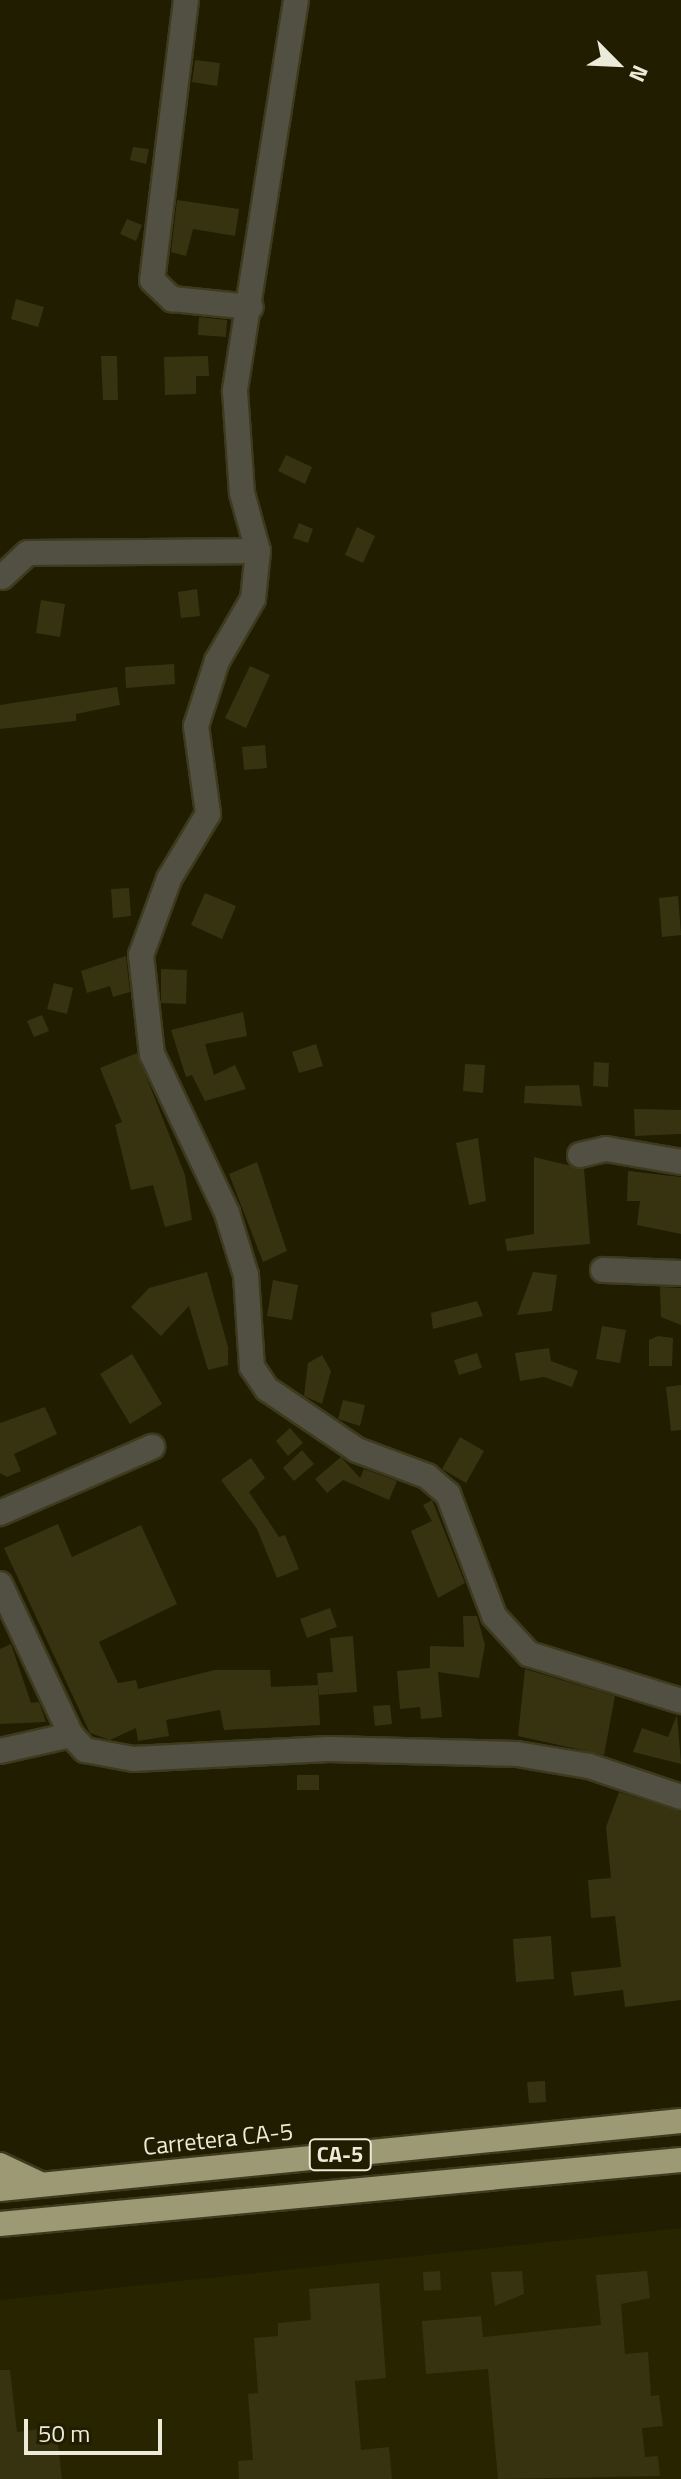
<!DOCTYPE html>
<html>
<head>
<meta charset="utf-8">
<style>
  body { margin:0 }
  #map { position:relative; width:681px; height:2479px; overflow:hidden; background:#201d00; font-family:"Titillium Web",sans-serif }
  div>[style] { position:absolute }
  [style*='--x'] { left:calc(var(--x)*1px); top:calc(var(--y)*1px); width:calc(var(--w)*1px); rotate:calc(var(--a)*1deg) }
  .built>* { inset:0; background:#282400 }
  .building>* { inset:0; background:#373311 }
  .roads { filter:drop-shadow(2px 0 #3d3a1e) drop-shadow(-2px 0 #3d3a1e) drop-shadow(0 2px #3d3a1e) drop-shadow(0 -2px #3d3a1e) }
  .minor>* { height:24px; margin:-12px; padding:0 12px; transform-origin:12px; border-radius:12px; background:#515042 }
  .highway>* { height:24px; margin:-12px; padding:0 12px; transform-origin:12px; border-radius:12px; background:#9d9975 }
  span { translate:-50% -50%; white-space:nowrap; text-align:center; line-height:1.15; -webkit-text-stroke:6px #201d00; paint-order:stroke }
  .shield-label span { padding:2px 6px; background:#201d00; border:2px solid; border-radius:6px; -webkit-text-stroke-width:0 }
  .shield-label { font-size:22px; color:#ecead8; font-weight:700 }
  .street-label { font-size:24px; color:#ecead8 }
  .north { position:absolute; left:577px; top:24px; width:80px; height:80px; -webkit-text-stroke:6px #201d00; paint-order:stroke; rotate:114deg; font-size:22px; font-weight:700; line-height:32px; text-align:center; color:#ecead8 }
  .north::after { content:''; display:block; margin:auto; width:28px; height:36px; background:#ecead8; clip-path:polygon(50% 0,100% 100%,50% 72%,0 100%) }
  .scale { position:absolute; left:24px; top:2419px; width:138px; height:36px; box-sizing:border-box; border:4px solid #ecead8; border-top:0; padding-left:10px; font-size:24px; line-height:28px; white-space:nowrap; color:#ecead8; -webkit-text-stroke:6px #201d00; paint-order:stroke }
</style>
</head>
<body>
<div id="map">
  <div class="built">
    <i style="clip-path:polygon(681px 2228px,681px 2479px,0 2479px,0 2300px)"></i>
  </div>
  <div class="building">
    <i style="clip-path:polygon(195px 60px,220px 63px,217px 86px,192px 82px)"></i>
    <i style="clip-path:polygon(133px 147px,149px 149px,146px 164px,130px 160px)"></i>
    <i style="clip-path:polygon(177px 200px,239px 209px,235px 236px,193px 229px,186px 256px,171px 252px)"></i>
    <i style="clip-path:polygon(127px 219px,142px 225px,136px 241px,120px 234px)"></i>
    <i style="clip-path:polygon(16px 299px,44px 307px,38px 327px,11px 319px)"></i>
    <i style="clip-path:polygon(199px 317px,227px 320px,226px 337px,198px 335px)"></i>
    <i style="clip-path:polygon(101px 356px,117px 356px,118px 400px,103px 400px)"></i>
    <i style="clip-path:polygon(208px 356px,209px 376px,196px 376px,196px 394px,165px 395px,164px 357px)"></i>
    <i style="clip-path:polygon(286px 455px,312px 467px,305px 484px,278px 471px)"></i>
    <i style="clip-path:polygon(299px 523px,313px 529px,308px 543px,293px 538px)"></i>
    <i style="clip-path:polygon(357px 527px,375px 536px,363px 563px,345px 555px)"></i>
    <i style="clip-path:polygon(197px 589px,200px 616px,181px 618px,178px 592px)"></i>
    <i style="clip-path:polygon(41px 600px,65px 604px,60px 637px,36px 633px)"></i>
    <i style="clip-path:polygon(174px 664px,175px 684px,126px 688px,125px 667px)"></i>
    <i style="clip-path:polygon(250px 666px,270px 675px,246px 728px,225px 718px)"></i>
    <i style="clip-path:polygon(117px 687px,120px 705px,76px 714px,76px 721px,0 729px,0 705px)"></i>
    <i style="clip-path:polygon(265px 745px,267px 768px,244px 770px,242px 747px)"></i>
    <i style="clip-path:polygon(129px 888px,131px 916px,113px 918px,111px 889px)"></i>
    <i style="clip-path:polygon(205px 893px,236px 906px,222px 939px,191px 925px)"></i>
    <i style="clip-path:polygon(678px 896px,681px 935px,662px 937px,659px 898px)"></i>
    <i style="clip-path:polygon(126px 956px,130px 992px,113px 997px,110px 986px,87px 993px,81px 971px)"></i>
    <i style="clip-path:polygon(161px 969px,187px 970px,186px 1004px,161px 1003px)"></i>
    <i style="clip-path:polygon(54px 983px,73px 988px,67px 1014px,47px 1009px)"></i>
    <i style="clip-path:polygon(243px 1012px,247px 1036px,205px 1044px,214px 1075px,235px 1065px,246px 1089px,205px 1101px,192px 1075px,186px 1077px,171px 1030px)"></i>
    <i style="clip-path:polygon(42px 1015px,49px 1031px,34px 1037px,27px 1021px)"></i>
    <i style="clip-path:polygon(316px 1044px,323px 1066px,299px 1073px,292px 1052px)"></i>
    <i style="clip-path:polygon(137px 1053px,185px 1175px,192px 1220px,165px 1227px,153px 1185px,131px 1190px,115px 1125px,122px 1122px,100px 1068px)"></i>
    <i style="clip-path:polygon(594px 1062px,609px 1063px,608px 1087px,593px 1086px)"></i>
    <i style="clip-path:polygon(465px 1064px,485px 1065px,483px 1093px,463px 1091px)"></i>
    <i style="clip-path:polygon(579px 1085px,582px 1106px,524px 1103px,525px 1086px)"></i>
    <i style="clip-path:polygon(634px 1109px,681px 1110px,681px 1134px,635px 1136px)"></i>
    <i style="clip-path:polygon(478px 1138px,486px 1201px,469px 1205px,456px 1143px)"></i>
    <i style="clip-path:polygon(534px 1157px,584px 1169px,590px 1244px,507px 1251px,505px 1239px,534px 1234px)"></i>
    <i style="clip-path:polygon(257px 1162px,287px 1251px,263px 1262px,229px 1174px)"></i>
    <i style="clip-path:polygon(628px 1171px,681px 1177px,681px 1234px,637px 1225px,640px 1201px,627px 1201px)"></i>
    <i style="clip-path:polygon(207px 1272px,228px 1347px,228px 1365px,208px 1370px,189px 1306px,161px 1336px,131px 1307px,149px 1288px)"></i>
    <i style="clip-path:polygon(533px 1272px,557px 1275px,552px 1311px,517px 1315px)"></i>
    <i style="clip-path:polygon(273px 1280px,298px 1285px,292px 1320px,267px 1316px)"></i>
    <i style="clip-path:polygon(660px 1287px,681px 1288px,681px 1325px,661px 1317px)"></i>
    <i style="clip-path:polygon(477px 1301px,483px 1316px,433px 1329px,431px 1313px)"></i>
    <i style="clip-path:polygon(602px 1326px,626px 1330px,620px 1363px,596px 1359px)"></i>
    <i style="clip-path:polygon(658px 1336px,673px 1338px,672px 1366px,649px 1366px,649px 1340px)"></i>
    <i style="clip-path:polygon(549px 1348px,551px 1361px,578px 1371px,572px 1387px,544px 1377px,520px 1381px,515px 1353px)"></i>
    <i style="clip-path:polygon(477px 1353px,482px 1368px,459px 1375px,454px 1360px)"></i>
    <i style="clip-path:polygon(132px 1354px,162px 1404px,130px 1424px,100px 1374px)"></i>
    <i style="clip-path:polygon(322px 1355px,331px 1371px,322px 1404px,304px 1396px,308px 1363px)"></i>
    <i style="clip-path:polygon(681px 1385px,681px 1430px,671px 1431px,666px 1387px)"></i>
    <i style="clip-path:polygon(343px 1400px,365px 1405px,360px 1426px,338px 1419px)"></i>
    <i style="clip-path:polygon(45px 1407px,57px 1434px,14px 1454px,21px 1471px,7px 1477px,0 1473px,0 1423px)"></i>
    <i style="clip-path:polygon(290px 1428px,303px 1443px,288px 1456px,276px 1441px)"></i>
    <i style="clip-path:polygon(460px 1437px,484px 1451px,466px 1483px,442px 1469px)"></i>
    <i style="clip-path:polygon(302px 1450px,314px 1464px,294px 1481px,283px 1468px)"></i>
    <i style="clip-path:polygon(341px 1457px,360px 1478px,364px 1469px,397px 1481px,389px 1500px,343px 1480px,327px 1493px,315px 1479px)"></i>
    <i style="clip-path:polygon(251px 1458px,265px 1478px,249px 1492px,279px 1537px,285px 1535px,299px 1569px,277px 1578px,257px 1529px,221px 1480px)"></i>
    <i style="clip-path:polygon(432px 1500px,465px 1583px,438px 1598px,411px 1531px,432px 1521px,423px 1505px)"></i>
    <i style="clip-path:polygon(58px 1524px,72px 1557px,141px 1525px,177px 1604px,99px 1642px,118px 1683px,136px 1680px,138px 1689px,215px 1670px,270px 1670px,271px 1687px,318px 1685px,320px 1725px,224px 1730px,220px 1710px,166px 1720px,169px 1736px,138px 1741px,136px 1728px,110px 1740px,90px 1733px,4px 1548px)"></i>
    <i style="clip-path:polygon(330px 1608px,337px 1627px,307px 1638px,300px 1619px)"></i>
    <i style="clip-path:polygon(463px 1616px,477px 1616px,485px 1645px,479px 1678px,438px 1672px,442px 1717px,421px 1719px,420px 1707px,400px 1709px,397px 1671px,430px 1668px,430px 1646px,464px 1647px)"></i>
    <i style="clip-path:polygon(353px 1636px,357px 1692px,319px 1695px,317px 1673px,333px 1672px,330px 1638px)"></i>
    <i style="clip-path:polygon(11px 1644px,31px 1703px,39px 1702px,46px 1722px,0 1724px,0 1649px)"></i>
    <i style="clip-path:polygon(525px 1669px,615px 1696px,604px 1755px,518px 1736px)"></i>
    <i style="clip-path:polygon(390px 1705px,392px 1724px,375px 1726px,373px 1706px)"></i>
    <i style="clip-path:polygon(677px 1715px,681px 1764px,633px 1752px,642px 1728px,668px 1737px)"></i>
    <i style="clip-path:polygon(297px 1775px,319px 1775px,319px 1790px,297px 1790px)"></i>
    <i style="clip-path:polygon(619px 1792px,681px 1812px,681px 2000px,625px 2007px,623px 1990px,574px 1996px,571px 1972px,621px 1967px,615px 1916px,591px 1918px,588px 1880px,611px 1878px,606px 1827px)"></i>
    <i style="clip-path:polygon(551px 1936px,554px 1979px,516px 1982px,513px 1939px)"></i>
    <i style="clip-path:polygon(545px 2081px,546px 2102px,529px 2103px,527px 2082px)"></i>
    <i style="clip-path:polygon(440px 2271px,441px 2290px,424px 2291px,423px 2272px)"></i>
    <i style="clip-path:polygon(522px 2271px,524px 2294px,495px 2306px,491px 2272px)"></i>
    <i style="clip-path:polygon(647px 2271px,650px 2298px,621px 2304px,625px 2354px,648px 2352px,651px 2396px,659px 2395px,663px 2426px,642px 2428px,645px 2457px,658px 2456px,660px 2476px,498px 2479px,488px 2369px,426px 2374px,422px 2321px,481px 2316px,483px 2337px,601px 2325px,596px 2275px)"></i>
    <i style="clip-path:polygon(379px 2283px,386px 2378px,355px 2381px,361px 2450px,389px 2447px,392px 2479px,239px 2479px,238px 2461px,253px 2460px,248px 2394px,258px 2393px,254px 2338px,278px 2336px,278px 2323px,311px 2320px,309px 2289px)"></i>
    <i style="clip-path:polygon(0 2370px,10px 2370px,17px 2432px,56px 2427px,62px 2479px,0 2479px)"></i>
  </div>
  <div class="roads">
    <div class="minor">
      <i style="--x:186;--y:0;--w:282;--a:96.9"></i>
      <i style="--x:152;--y:280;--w:28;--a:44"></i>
      <i style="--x:172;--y:299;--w:79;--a:5.8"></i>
      <i style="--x:296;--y:0;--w:396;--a:98.9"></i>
      <i style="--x:235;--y:391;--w:102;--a:86.1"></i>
      <i style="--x:242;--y:493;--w:60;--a:74.6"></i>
      <i style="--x:258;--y:551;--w:48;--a:95.9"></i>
      <i style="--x:253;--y:599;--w:72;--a:120.1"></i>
      <i style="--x:217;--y:661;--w:68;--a:107.9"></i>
      <i style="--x:196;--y:726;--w:89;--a:82.2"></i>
      <i style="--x:208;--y:814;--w:76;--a:121"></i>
      <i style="--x:169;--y:879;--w:81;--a:110.2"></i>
      <i style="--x:141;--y:955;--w:100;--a:83.7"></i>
      <i style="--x:152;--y:1054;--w:176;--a:64.7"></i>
      <i style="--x:227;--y:1213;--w:65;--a:73"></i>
      <i style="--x:246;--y:1275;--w:92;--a:86.3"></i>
      <i style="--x:252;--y:1367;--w:27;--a:56"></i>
      <i style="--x:267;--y:1389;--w:109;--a:34.1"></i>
      <i style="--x:357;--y:1450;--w:75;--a:20.4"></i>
      <i style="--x:427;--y:1476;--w:28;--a:41"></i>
      <i style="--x:448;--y:1494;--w:130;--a:69.3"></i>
      <i style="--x:494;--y:1616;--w:52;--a:47.4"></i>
      <i style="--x:529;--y:1654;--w:159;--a:17.2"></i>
      <i style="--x:2;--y:577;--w:35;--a:-43"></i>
      <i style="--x:28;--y:553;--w:230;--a:-0.5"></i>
      <i style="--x:580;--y:1155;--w:27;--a:-13"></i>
      <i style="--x:606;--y:1149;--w:76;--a:9.8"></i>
      <i style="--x:603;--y:1270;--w:78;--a:2.2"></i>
      <i style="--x:0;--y:1513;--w:166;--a:-23.5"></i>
      <i style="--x:0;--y:1584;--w:167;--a:64.8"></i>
      <i style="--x:0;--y:1751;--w:73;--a:-12.7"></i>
      <i style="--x:71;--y:1735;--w:21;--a:47"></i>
      <i style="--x:85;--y:1750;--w:49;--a:10.6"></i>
      <i style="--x:133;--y:1759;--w:196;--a:-2.9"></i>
      <i style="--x:329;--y:1749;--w:188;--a:1.5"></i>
      <i style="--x:517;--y:1754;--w:73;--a:9.5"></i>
      <i style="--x:589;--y:1766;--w:97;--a:18.6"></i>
    </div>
    <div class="highway">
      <i style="--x:0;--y:2165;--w:44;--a:25.4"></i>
      <i style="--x:0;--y:2189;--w:684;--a:-5.7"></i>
      <i style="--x:0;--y:2224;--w:684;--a:-5.37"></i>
    </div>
  </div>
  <div class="shield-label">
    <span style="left:340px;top:2155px">CA-5</span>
  </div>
  <div class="street-label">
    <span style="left:218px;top:2139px;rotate:-6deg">Carretera CA-5</span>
  </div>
  <div class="north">N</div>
  <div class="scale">50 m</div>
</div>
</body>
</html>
